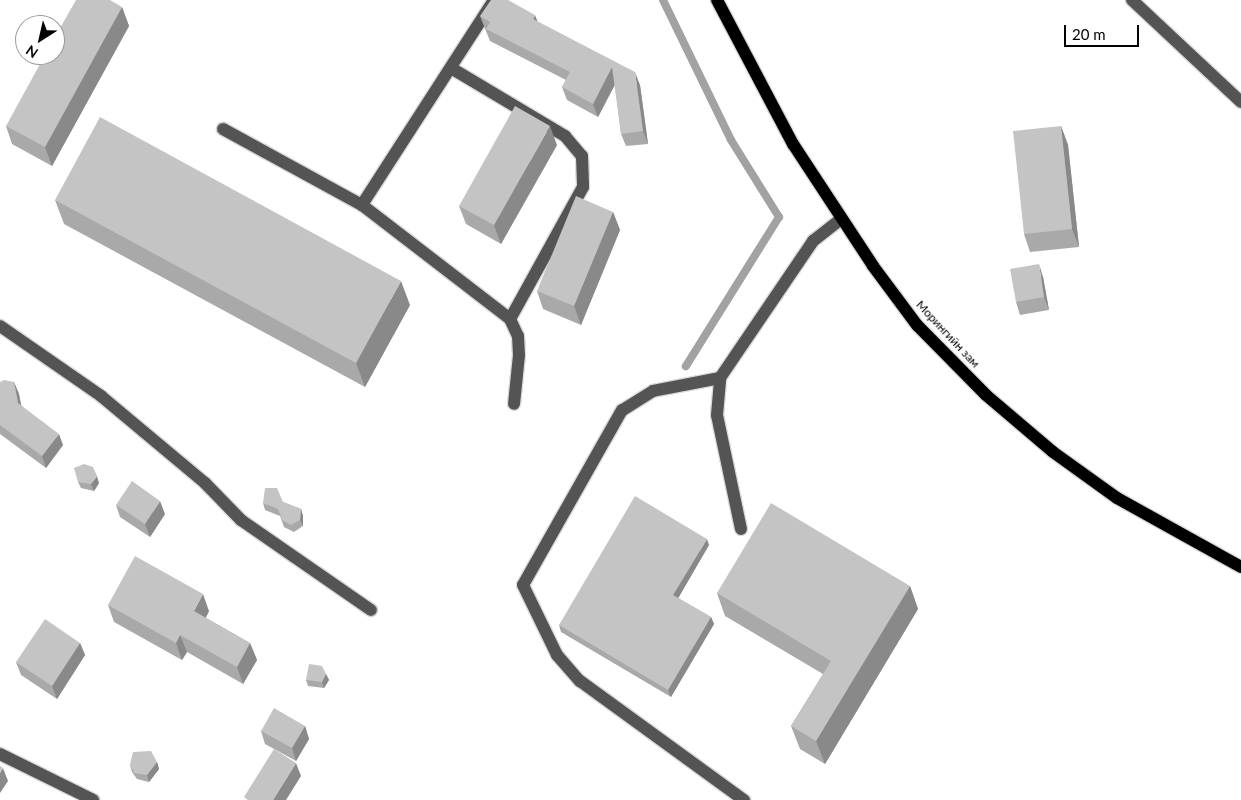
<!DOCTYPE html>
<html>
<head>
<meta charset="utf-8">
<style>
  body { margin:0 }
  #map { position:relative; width:1241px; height:800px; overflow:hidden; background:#fff; font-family:Lato,sans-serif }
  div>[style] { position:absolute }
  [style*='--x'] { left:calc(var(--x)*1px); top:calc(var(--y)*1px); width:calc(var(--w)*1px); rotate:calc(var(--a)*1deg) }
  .stream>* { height:8px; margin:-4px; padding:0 4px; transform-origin:4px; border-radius:4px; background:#a2a2a2 }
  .roads { filter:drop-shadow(1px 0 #dbdbdb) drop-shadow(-1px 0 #dbdbdb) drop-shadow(0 1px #dbdbdb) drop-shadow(0 -1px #dbdbdb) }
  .minor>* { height:12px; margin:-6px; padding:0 6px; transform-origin:6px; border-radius:6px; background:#545454 }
  .major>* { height:12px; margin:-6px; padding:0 6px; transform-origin:6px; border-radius:6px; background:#000 }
  .wall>* { inset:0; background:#a9a9a9 }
  .shaded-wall>* { inset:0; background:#898989 }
  .building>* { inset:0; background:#c4c4c4 }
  span { translate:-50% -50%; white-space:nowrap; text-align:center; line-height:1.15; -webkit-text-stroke:4.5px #fff; paint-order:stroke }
  .street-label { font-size:12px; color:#000 }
  .north { position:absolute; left:15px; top:15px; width:50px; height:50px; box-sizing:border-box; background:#fff; border:1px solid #999; border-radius:50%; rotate:215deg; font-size:14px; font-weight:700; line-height:20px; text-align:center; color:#000 }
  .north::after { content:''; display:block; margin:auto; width:18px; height:22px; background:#000; clip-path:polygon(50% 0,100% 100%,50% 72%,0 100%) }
  .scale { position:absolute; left:1064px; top:25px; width:75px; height:22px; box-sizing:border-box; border:2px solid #000; border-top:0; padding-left:6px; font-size:15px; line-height:18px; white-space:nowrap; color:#000; -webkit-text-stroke:4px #fff; paint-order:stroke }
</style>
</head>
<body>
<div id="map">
  <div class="stream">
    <i style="--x:663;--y:0;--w:156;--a:64.1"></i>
    <i style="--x:731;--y:140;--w:91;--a:58.1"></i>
    <i style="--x:779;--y:217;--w:176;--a:122"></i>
  </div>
  <div class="roads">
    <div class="minor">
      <i style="--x:494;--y:0;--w:244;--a:122.8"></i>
      <i style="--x:362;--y:205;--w:187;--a:37.6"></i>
      <i style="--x:510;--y:319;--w:19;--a:65"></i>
      <i style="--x:518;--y:336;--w:19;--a:87"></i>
      <i style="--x:519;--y:355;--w:49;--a:95.8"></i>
      <i style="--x:1132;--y:0;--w:149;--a:43.1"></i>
      <i style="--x:451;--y:68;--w:133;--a:30.8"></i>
      <i style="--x:565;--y:136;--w:26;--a:50"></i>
      <i style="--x:582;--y:156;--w:31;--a:88"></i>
      <i style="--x:583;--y:187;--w:151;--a:118.9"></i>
      <i style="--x:223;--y:129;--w:158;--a:28.7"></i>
      <i style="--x:0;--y:326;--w:123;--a:34.7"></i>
      <i style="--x:101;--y:396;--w:136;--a:39.9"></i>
      <i style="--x:205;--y:483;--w:52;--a:45.8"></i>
      <i style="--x:241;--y:520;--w:158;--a:34.7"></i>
      <i style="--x:720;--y:378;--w:68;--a:169"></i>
      <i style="--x:653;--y:391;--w:36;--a:148"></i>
      <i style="--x:622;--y:410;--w:201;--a:119.5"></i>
      <i style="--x:523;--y:585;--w:78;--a:64.1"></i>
      <i style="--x:557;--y:655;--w:35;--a:49"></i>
      <i style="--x:580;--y:681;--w:203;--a:36"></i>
      <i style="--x:741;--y:529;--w:116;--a:-101.9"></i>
      <i style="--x:717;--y:415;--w:37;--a:-85"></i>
      <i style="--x:720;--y:378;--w:166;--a:-55.8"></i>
      <i style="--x:813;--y:241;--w:36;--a:-38"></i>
      <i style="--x:0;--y:754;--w:104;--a:26.3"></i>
    </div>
    <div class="major">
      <i style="--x:717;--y:0;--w:163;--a:62.2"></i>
      <i style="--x:793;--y:144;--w:146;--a:56.7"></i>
      <i style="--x:873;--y:266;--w:74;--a:53.3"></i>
      <i style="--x:917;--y:325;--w:98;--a:45.4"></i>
      <i style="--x:986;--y:395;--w:88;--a:40.4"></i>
      <i style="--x:1053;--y:452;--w:79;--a:35.7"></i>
      <i style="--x:1117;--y:498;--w:142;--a:29.1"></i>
    </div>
  </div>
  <div class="wall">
    <i style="clip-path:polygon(122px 7px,129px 26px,52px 166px,12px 144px,6px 126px)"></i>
    <i style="clip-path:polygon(480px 16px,538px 22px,640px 85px,648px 144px,626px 146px,621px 134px,615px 85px,598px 117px,567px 100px,562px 87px,566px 80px,490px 41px)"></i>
    <i style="clip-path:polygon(1061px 126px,1068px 145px,1079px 247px,1030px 252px,1024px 234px)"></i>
    <i style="clip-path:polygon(557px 145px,501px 244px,466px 224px,459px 206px)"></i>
    <i style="clip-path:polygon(55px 200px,410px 305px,365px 387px,64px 224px)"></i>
    <i style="clip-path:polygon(613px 212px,620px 230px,581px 325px,543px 309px,537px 291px)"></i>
    <i style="clip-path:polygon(1043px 277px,1049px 310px,1020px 315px,1016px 302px)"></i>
    <i style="clip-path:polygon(0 382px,14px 382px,19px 394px,21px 405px,63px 445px,46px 468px,0 434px)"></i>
    <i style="clip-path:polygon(78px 482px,99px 483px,94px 491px,81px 488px)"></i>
    <i style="clip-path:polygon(283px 502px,301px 509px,303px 516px,303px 526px,294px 532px,284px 527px,280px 516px,265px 510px,263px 503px)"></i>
    <i style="clip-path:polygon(116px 505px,165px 514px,150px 537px,120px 517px)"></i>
    <i style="clip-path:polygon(709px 545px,678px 598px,711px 617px,714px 624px,671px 697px,561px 632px,559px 625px)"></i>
    <i style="clip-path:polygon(910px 586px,918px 609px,825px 764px,800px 749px,791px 726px,823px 674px,725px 616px,717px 593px)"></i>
    <i style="clip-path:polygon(108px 605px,209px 611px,206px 618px,250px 643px,257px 660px,243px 684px,187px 652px,182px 660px,114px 622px)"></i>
    <i style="clip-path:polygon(80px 643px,85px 655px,57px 699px,21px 675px,16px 662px)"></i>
    <i style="clip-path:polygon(326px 674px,329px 680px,324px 688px,308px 686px,306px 680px)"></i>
    <i style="clip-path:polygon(305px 726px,309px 739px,296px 761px,265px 744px,261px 731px)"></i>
    <i style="clip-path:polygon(157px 762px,159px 769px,149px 782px,137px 779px,132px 772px,130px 765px)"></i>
  </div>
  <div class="shaded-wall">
    <i style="clip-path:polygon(122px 7px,129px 26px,52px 166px,45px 147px)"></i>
    <i style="clip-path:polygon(535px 15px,540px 28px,533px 19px)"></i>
    <i style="clip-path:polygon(612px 67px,617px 80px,598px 117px,593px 104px)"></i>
    <i style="clip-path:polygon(635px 72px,640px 85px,648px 144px,643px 131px)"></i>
    <i style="clip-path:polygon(550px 126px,557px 145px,501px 244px,494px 225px)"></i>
    <i style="clip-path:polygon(1061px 126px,1068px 145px,1079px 247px,1072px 229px)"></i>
    <i style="clip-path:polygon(613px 212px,620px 230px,581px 325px,574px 306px)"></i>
    <i style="clip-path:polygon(1039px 264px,1043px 277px,1049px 310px,1044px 297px)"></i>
    <i style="clip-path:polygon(401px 281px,410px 305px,365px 387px,356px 363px)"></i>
    <i style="clip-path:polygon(14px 382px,19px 394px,23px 415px,18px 403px)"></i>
    <i style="clip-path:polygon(59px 434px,63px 445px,46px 468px,42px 456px)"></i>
    <i style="clip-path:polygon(97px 476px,99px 483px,94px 491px,91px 484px)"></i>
    <i style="clip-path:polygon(160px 501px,165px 514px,150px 537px,145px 524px)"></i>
    <i style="clip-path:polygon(301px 509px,303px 516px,303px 526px,300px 520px)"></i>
    <i style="clip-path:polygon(707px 539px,709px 545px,676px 602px,673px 595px)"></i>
    <i style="clip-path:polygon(910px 586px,918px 609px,825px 764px,816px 741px)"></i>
    <i style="clip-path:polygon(203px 594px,209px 611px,200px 628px,194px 611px)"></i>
    <i style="clip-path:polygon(711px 617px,714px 624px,671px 697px,668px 690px)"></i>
    <i style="clip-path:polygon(180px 635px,187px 652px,182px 660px,176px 643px)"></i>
    <i style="clip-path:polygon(80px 643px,85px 655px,57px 699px,52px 686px)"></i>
    <i style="clip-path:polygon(250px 643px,257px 660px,243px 684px,237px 667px)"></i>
    <i style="clip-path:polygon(326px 674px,329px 680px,324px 688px,322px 682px)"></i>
    <i style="clip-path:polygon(305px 726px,309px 739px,296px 761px,292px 748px)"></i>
    <i style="clip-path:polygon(157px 762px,159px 769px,149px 782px,147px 775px)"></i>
    <i style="clip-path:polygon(296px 763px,301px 776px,286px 800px,273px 800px)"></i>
    <i style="clip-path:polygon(3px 768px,8px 781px,0 793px,0 773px)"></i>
  </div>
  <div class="building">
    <i style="clip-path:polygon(76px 0,110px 0,122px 7px,45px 147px,6px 126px,45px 55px,55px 55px,55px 37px)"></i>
    <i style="clip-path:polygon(491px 0,508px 0,535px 15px,533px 19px,635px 72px,643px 131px,621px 134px,612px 67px,593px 104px,562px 87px,570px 72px,486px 29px,490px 22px,480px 16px)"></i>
    <i style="clip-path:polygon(515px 106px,550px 126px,494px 225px,459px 206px)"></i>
    <i style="clip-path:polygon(100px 117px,401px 281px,356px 363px,55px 200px)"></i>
    <i style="clip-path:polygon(1061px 126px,1072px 229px,1024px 234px,1013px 131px)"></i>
    <i style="clip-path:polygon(576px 196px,613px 212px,574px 306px,537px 291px)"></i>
    <i style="clip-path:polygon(1039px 264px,1044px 297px,1016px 302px,1010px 269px)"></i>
    <i style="clip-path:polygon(4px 380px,14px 382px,18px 403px,59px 434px,42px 456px,0 425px,0 382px)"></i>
    <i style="clip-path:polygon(84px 464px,93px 467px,97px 476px,91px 484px,78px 482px,74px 468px)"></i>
    <i style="clip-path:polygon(132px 481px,160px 501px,145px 524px,116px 505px)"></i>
    <i style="clip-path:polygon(265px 488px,277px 488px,283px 502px,301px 509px,300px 520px,291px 525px,282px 520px,278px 509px,263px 503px)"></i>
    <i style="clip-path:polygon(635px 496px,707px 539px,673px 595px,711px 617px,668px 690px,559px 625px)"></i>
    <i style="clip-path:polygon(771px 503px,910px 586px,816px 741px,791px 726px,831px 661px,717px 593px)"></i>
    <i style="clip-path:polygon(135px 556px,203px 594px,194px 611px,250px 643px,237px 667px,180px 635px,176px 643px,108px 605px)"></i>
    <i style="clip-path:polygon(45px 619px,80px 643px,52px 686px,16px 662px)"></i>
    <i style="clip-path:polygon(309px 664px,322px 666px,326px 674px,322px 682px,306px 680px)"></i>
    <i style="clip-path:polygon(274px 708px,305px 726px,292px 748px,261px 731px)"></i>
    <i style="clip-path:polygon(274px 749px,296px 763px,273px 800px,248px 800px,244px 797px)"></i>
    <i style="clip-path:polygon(151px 751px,157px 762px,147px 775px,134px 773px,130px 765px,133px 752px)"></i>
    <i style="clip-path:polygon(0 766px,3px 768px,0 773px)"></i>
  </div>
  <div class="street-label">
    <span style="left:948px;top:334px;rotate:47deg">Морингийн зам</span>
  </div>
  <div class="north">N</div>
  <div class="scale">20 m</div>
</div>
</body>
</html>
